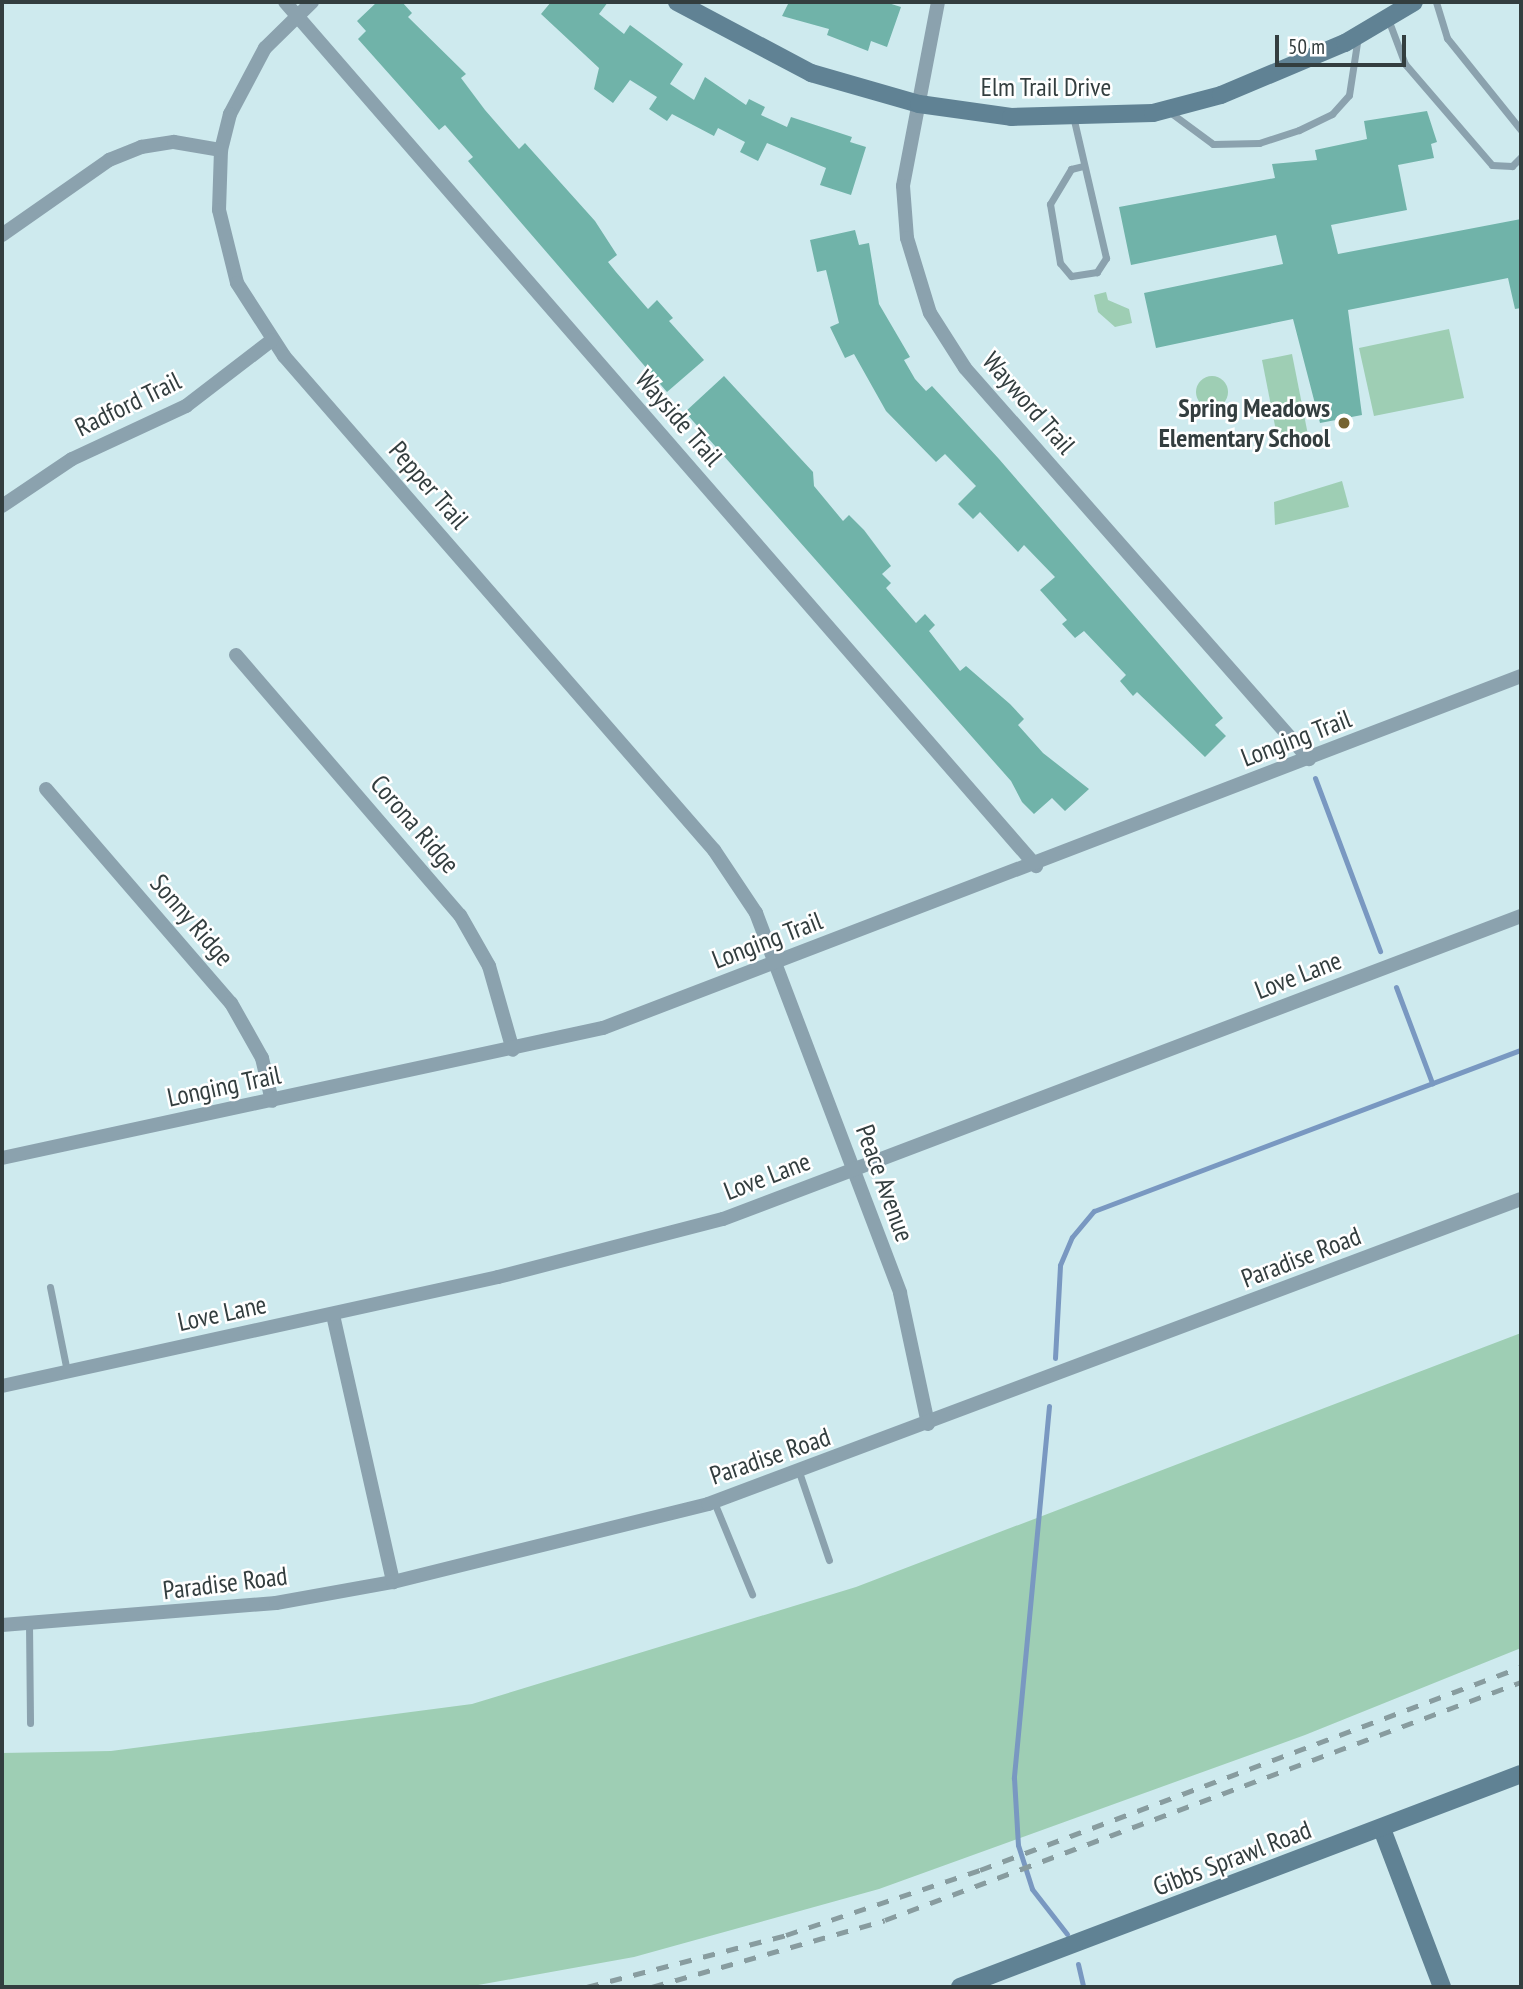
<!DOCTYPE html>
<html>
<head>
<meta charset="utf-8">
<style>
  body { margin:0 }
  #map { position:relative; width:1523px; height:1989px; overflow:hidden; background:#ceeaee; font-family:"PT Sans Narrow",sans-serif }
  div>[style] { position:absolute }
  [style*='--x'] { left:calc(var(--x)*1px); top:calc(var(--y)*1px); width:calc(var(--w)*1px); rotate:calc(var(--a)*1deg) }
  .green>* { inset:0; background:#9eceb4 }
  .round { border-radius:50% }
  .stream>* { height:5px; margin:-2.5px; padding:0 2.5px; transform-origin:2.5px; border-radius:2.5px; background:#7998c1 }
  .building>* { inset:0; background:#70b3a9 }
  .lane>* { height:7px; margin:-3.5px; padding:0 3.5px; transform-origin:3.5px; border-radius:3.5px; background:#8ba2ae }
  .street>* { height:14px; margin:-7px; padding:0 7px; transform-origin:7px; border-radius:7px; background:#8ba2ae }
  .secondary>* { height:18px; margin:-9px; padding:0 9px; transform-origin:9px; border-radius:9px; background:#608294 }
  .rail>* { height:5px; margin-top:-2.5px; transform-origin:0; background:repeating-linear-gradient(90deg,#889c9f 0 12px,transparent 0 24px) }
  .dots>* { width:19px; height:19px; translate:-50% -50%; box-sizing:border-box; border:4px solid #fff; border-radius:50% }
  span { translate:-50% -50%; white-space:nowrap; text-align:center; line-height:1.15; -webkit-text-stroke:5px #fff; paint-order:stroke }
  .street-label { font-size:26px; color:#333e3f }
  .poi-label { font-size:26px; color:#333e3f; font-weight:700 }
  .right { translate:-100% -50%; text-align:right }
  .frame { position:absolute; inset:0; border:4px solid #333e3f; pointer-events:none }
  .scale { position:absolute; left:1275px; top:35px; width:131px; height:32px; box-sizing:border-box; border:4px solid #333e3f; border-top:0; padding-left:9px; font-size:21px; line-height:24px; white-space:nowrap; color:#333e3f; -webkit-text-stroke:5px #fff; paint-order:stroke }
</style>
</head>
<body>
<div id="map">
  <div class="green">
    <i style="clip-path:polygon(1106px 292px,1108px 300px,1129px 309px,1132px 323px,1115px 327px,1098px 312px,1094px 295px)"></i>
    <i style="clip-path:polygon(1449px 329px,1464px 398px,1374px 416px,1359px 348px)"></i>
    <i style="clip-path:polygon(1292px 354px,1308px 435px,1278px 441px,1262px 360px)"></i>
    <i class="round" style="left:1196px;top:376px;width:32px;height:32px"></i>
    <i style="clip-path:polygon(1342px 481px,1349px 507px,1275px 525px,1274px 502px)"></i>
    <i style="clip-path:polygon(1521px 1333px,1521px 1648px,1305px 1735px,879px 1889px,634px 1957px,467px 1987px,2px 1987px,2px 1753px,111px 1751px,472px 1704px,856px 1587px)"></i>
  </div>
  <div class="stream">
    <i style="--x:1315;--y:778;--w:185;--a:69.4"></i>
    <i style="--x:1396;--y:987;--w:103;--a:69.4"></i>
    <i style="--x:1055;--y:1358;--w:93;--a:-86.9"></i>
    <i style="--x:1060;--y:1265;--w:30;--a:-67"></i>
    <i style="--x:1072;--y:1237;--w:34;--a:-50"></i>
    <i style="--x:1094;--y:1211;--w:456;--a:-20.7"></i>
    <i style="--x:1049;--y:1406;--w:374;--a:95.4"></i>
    <i style="--x:1014;--y:1778;--w:67;--a:86.6"></i>
    <i style="--x:1018;--y:1845;--w:46;--a:72.3"></i>
    <i style="--x:1032;--y:1889;--w:57;--a:52.1"></i>
    <i style="--x:1078;--y:1964;--w:23;--a:77"></i>
  </div>
  <div class="building">
    <i style="clip-path:polygon(377px 2px,402px 2px,412px 13px,408px 17px,466px 74px,461px 78px,485px 110px,519px 149px,525px 143px,595px 221px,617px 255px,608px 262px,616px 272px,648px 309px,657px 300px,673px 318px,669px 321px,704px 360px,667px 392px,468px 161px,473px 157px,445px 125px,439px 130px,358px 39px,366px 31px,357px 21px)"></i>
    <i style="clip-path:polygon(551px 2px,608px 2px,599px 14px,624px 34px,630px 25px,683px 64px,670px 84px,694px 100px,705px 77px,746px 105px,749px 99px,765px 107px,761px 115px,787px 127px,791px 117px,852px 137px,850px 142px,866px 147px,851px 195px,820px 185px,826px 168px,767px 143px,758px 161px,740px 152px,745px 142px,718px 128px,714px 136px,672px 114px,667px 121px,649px 109px,657px 97px,630px 80px,613px 103px,594px 89px,599px 68px,541px 14px)"></i>
    <i style="clip-path:polygon(789px 2px,885px 2px,901px 7px,887px 47px,871px 41px,868px 51px,827px 35px,829px 29px,782px 16px)"></i>
    <i style="clip-path:polygon(1427px 111px,1437px 142px,1431px 144px,1434px 158px,1398px 165px,1407px 210px,1331px 225px,1338px 254px,1521px 219px,1521px 308px,1515px 309px,1508px 278px,1348px 310px,1362px 415px,1320px 423px,1293px 319px,1156px 348px,1144px 293px,1283px 264px,1276px 235px,1131px 265px,1119px 207px,1275px 178px,1272px 164px,1317px 160px,1315px 150px,1367px 139px,1364px 121px)"></i>
    <i style="clip-path:polygon(855px 230px,859px 245px,869px 243px,879px 304px,910px 357px,904px 360px,915px 379px,926px 391px,932px 386px,999px 459px,1223px 718px,1215px 725px,1226px 736px,1205px 757px,1137px 692px,1133px 696px,1120px 681px,1126px 675px,1084px 631px,1075px 638px,1062px 624px,1067px 620px,1040px 590px,1055px 577px,1024px 545px,1018px 552px,980px 512px,973px 519px,958px 504px,976px 486px,945px 454px,936px 462px,886px 411px,854px 354px,845px 358px,830px 327px,839px 323px,826px 270px,817px 272px,810px 240px)"></i>
    <i style="clip-path:polygon(724px 376px,813px 472px,814px 486px,843px 521px,849px 515px,864px 530px,891px 566px,882px 574px,891px 583px,886px 588px,916px 623px,925px 614px,935px 625px,929px 631px,960px 671px,966px 666px,1010px 704px,1024px 719px,1018px 725px,1043px 753px,1089px 789px,1065px 811px,1052px 798px,1034px 814px,1022px 802px,1011px 781px,685px 412px)"></i>
  </div>
  <div class="lane">
    <i style="--x:1436;--y:2;--w:38;--a:73"></i>
    <i style="--x:1447;--y:38;--w:118;--a:51.2"></i>
    <i style="--x:1388;--y:19;--w:48;--a:69.3"></i>
    <i style="--x:1405;--y:64;--w:133;--a:49.3"></i>
    <i style="--x:1492;--y:165;--w:20;--a:3"></i>
    <i style="--x:1512;--y:166;--w:13;--a:-45"></i>
    <i style="--x:1167;--y:110;--w:57;--a:36.5"></i>
    <i style="--x:1213;--y:144;--w:46;--a:-1.2"></i>
    <i style="--x:1259;--y:143;--w:42;--a:-18"></i>
    <i style="--x:1299;--y:130;--w:37;--a:-26"></i>
    <i style="--x:1332;--y:114;--w:25;--a:-48"></i>
    <i style="--x:1349;--y:95;--w:60;--a:-81.3"></i>
    <i style="--x:1073;--y:116;--w:146;--a:76.9"></i>
    <i style="--x:1106;--y:258;--w:17;--a:123"></i>
    <i style="--x:1097;--y:272;--w:26;--a:171"></i>
    <i style="--x:1071;--y:276;--w:17;--a:-130"></i>
    <i style="--x:1060;--y:263;--w:60;--a:-99.6"></i>
    <i style="--x:1050;--y:204;--w:41;--a:-59"></i>
    <i style="--x:1071;--y:169;--w:12;--a:-14"></i>
    <i style="--x:50;--y:1287;--w:86;--a:78.6"></i>
    <i style="--x:799;--y:1472;--w:93;--a:71.2"></i>
    <i style="--x:714;--y:1502;--w:100;--a:67.6"></i>
    <i style="--x:29;--y:1624;--w:99;--a:89.4"></i>
  </div>
  <div class="street">
    <i style="--x:285;--y:2;--w:1145;--a:49"></i>
    <i style="--x:312;--y:2;--w:66;--a:135.6"></i>
    <i style="--x:265;--y:48;--w:75;--a:117.9"></i>
    <i style="--x:230;--y:114;--w:37;--a:104"></i>
    <i style="--x:221;--y:150;--w:60;--a:91.9"></i>
    <i style="--x:219;--y:210;--w:75;--a:76.1"></i>
    <i style="--x:237;--y:283;--w:87;--a:57.2"></i>
    <i style="--x:284;--y:356;--w:655;--a:48.96"></i>
    <i style="--x:714;--y:850;--w:76;--a:56.3"></i>
    <i style="--x:756;--y:913;--w:406;--a:69.2"></i>
    <i style="--x:900;--y:1293;--w:134;--a:77.9"></i>
    <i style="--x:938;--y:2;--w:187;--a:100.8"></i>
    <i style="--x:903;--y:186;--w:52;--a:85.6"></i>
    <i style="--x:907;--y:238;--w:78;--a:73"></i>
    <i style="--x:930;--y:313;--w:65;--a:57.5"></i>
    <i style="--x:965;--y:368;--w:521;--a:48.66"></i>
    <i style="--x:2;--y:235;--w:131;--a:-35"></i>
    <i style="--x:109;--y:160;--w:35;--a:-22"></i>
    <i style="--x:141;--y:147;--w:33;--a:-9"></i>
    <i style="--x:174;--y:142;--w:48;--a:9.7"></i>
    <i style="--x:2;--y:506;--w:84;--a:-33.9"></i>
    <i style="--x:72;--y:459;--w:126;--a:-24.9"></i>
    <i style="--x:186;--y:406;--w:108;--a:-37.5"></i>
    <i style="--x:236;--y:655;--w:343;--a:49.3"></i>
    <i style="--x:460;--y:915;--w:59;--a:60.4"></i>
    <i style="--x:489;--y:966;--w:87;--a:74.1"></i>
    <i style="--x:46;--y:789;--w:283;--a:49.2"></i>
    <i style="--x:231;--y:1003;--w:63;--a:60.6"></i>
    <i style="--x:262;--y:1058;--w:44;--a:76.9"></i>
    <i style="--x:2;--y:1158;--w:615;--a:-12.21"></i>
    <i style="--x:603;--y:1028;--w:983;--a:-20.98"></i>
    <i style="--x:333;--y:1315;--w:274;--a:77.3"></i>
    <i style="--x:2;--y:1386;--w:508;--a:-12.39"></i>
    <i style="--x:498;--y:1277;--w:232;--a:-14.5"></i>
    <i style="--x:723;--y:1219;--w:854;--a:-20.79"></i>
    <i style="--x:2;--y:1625;--w:275;--a:-4.6"></i>
    <i style="--x:276;--y:1603;--w:119;--a:-10.2"></i>
    <i style="--x:393;--y:1582;--w:325;--a:-13.9"></i>
    <i style="--x:708;--y:1504;--w:868;--a:-20.56"></i>
  </div>
  <div class="secondary">
    <i style="--x:677;--y:2;--w:152;--a:27.9"></i>
    <i style="--x:811;--y:73;--w:112;--a:16"></i>
    <i style="--x:919;--y:104;--w:93;--a:8"></i>
    <i style="--x:1011;--y:117;--w:142;--a:-1.6"></i>
    <i style="--x:1153;--y:113;--w:70;--a:-14.8"></i>
    <i style="--x:1221;--y:95;--w:134;--a:-22.8"></i>
    <i style="--x:1345;--y:43;--w:80;--a:-30.7"></i>
    <i style="--x:1382;--y:1829;--w:169;--a:69.2"></i>
    <i style="--x:960;--y:1987;--w:600;--a:-20.79"></i>
  </div>
  <div class="rail">
    <i style="--x:587;--y:1987;--w:206;--a:-14.6"></i>
    <i style="--x:786;--y:1935;--w:205;--a:-18.5"></i>
    <i style="--x:980;--y:1870;--w:578;--a:-20.57"></i>
    <i style="--x:652;--y:1987;--w:242;--a:-16"></i>
    <i style="--x:885;--y:1920;--w:679;--a:-20.52"></i>
  </div>
  <div class="dots">
    <i style="left:1344px;top:423px;background:#756331"></i>
  </div>
  <div class="street-label">
    <span style="left:1046px;top:87px">Elm Trail Drive</span>
    <span style="left:1029px;top:403px;rotate:49deg">Wayword Trail</span>
    <span style="left:128px;top:404px;rotate:-26deg">Radford Trail</span>
    <span style="left:679px;top:418px;rotate:49deg">Wayside Trail</span>
    <span style="left:429px;top:485px;rotate:49deg">Pepper Trail</span>
    <span style="left:1296px;top:738px;rotate:-21deg">Longing Trail</span>
    <span style="left:415px;top:824px;rotate:49deg">Corona Ridge</span>
    <span style="left:192px;top:920px;rotate:49deg">Sonny Ridge</span>
    <span style="left:767px;top:940px;rotate:-21deg">Longing Trail</span>
    <span style="left:1298px;top:975px;rotate:-21deg">Love Lane</span>
    <span style="left:224px;top:1086px;rotate:-12deg">Longing Trail</span>
    <span style="left:767px;top:1176px;rotate:-21deg">Love Lane</span>
    <span style="left:885px;top:1183px;rotate:70deg">Peace Avenue</span>
    <span style="left:1301px;top:1257px;rotate:-21deg">Paradise Road</span>
    <span style="left:222px;top:1313px;rotate:-12deg">Love Lane</span>
    <span style="left:770px;top:1456px;rotate:-19deg">Paradise Road</span>
    <span style="left:225px;top:1583px;rotate:-7deg">Paradise Road</span>
    <span style="left:1232px;top:1858px;rotate:-21deg">Gibbs Sprawl Road</span>
  </div>
  <div class="poi-label">
    <span class="right" style="left:1330px;top:423px">Spring Meadows<br>Elementary School</span>
  </div>
  <div class="frame"></div>
  <div class="scale">50 m</div>
</div>
</body>
</html>
